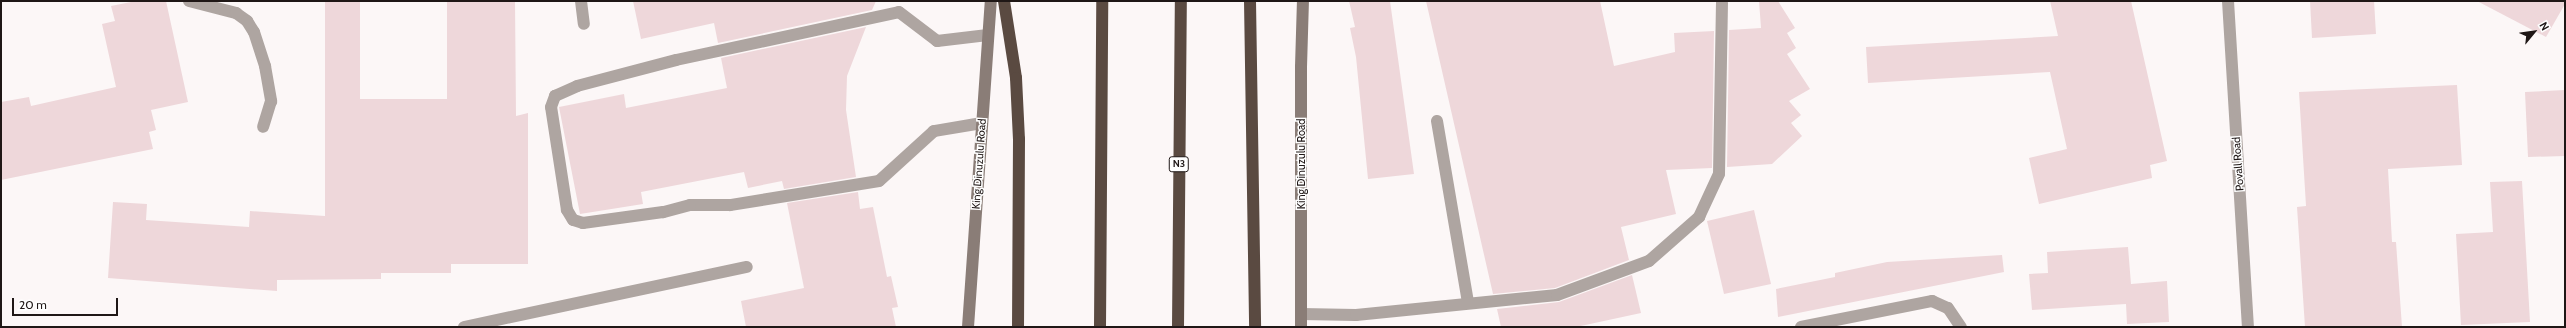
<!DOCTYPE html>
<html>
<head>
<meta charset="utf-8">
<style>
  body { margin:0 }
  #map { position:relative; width:2566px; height:328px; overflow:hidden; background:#fcf7f7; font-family:Cabin,sans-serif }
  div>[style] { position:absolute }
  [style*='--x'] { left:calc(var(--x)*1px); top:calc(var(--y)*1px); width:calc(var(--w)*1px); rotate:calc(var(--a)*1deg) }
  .building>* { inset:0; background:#eed7da }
  .service>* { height:12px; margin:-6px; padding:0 6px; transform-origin:6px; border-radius:6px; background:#aea5a1 }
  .minor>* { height:12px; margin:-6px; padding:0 6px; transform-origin:6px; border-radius:6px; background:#aea5a1 }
  .secondary>* { height:12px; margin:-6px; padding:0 6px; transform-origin:6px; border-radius:6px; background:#8a7d77 }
  .motorway>* { height:12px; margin:-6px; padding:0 6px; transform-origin:6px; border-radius:6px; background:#5a4a41 }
  span { translate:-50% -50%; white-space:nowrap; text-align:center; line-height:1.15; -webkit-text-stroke:3px #fff; paint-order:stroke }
  .shield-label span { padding:1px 3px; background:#fff; border:1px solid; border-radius:3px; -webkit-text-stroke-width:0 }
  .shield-label { font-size:10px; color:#1f1716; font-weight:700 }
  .street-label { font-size:11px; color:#1f1716 }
  .frame { position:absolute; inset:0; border:2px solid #1f1716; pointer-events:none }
  .north { position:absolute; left:2514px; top:12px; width:40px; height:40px; -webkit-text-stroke:3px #fff; paint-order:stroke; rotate:61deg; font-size:11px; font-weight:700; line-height:16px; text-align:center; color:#1f1716 }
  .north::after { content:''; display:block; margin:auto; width:14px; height:18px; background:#1f1716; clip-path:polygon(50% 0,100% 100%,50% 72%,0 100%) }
  .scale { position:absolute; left:12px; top:298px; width:106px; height:18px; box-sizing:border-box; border:2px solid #1f1716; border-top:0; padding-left:5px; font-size:12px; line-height:14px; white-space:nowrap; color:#1f1716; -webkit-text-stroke:3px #fff; paint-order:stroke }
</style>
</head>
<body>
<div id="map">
  <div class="building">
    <i style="clip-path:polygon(136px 1px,166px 1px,188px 102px,151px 110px,156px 130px,149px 132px,153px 149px,1px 180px,1px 102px,29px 97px,31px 106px,116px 87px,102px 24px,115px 21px,111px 6px)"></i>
    <i style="clip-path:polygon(325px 1px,360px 1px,360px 99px,447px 99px,447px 1px,515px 1px,516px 116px,528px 113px,528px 264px,451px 264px,451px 273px,381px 273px,381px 279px,277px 280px,277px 291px,108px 278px,113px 202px,147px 204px,146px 220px,249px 227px,250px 211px,325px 216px)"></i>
    <i style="clip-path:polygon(633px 1px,876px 1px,872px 10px,718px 43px,714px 23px,641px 39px)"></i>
    <i style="clip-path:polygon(1349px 1px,1390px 1px,1414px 174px,1368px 179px,1356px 57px,1350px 28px,1355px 27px)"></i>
    <i style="clip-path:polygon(1426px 1px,1600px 1px,1614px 66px,1675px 52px,1674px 33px,1714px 31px,1712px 168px,1666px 170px,1676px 214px,1621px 227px,1629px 260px,1555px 288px,1493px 294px)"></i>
    <i style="clip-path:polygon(1759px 1px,1778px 1px,1795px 28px,1787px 33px,1796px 48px,1787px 54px,1810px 89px,1789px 101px,1801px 115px,1791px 123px,1802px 136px,1772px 164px,1727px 167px,1729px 30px,1761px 28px)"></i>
    <i style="clip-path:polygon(2050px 1px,2131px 1px,2167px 161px,2150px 165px,2152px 178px,2039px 204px,2029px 158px,2067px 149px,2050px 72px,1868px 83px,1866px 47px,2058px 36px)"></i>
    <i style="clip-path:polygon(2310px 1px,2374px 1px,2376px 34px,2312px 38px)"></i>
    <i style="clip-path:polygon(2477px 1px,2565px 1px,2565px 4px,2546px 37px)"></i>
    <i style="clip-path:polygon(866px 27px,847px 76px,846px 110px,856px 177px,784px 189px,782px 181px,748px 188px,744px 172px,641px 192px,643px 204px,580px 214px,559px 107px,624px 94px,626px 108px,727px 88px,721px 58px)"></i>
    <i style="clip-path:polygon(2457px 85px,2462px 165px,2388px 169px,2392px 242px,2396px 242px,2402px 327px,2305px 327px,2297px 207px,2306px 206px,2299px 92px)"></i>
    <i style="clip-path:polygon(2565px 90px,2565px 156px,2528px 157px,2525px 92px)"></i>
    <i style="clip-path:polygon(2522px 181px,2530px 322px,2461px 325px,2456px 234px,2493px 232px,2490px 182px)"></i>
    <i style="clip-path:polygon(858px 192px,860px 209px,873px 207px,887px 277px,891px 276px,898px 307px,892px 308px,896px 327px,746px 327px,741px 301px,804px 288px,787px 203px)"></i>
    <i style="clip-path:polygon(1754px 210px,1771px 284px,1724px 294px,1707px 221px)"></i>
    <i style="clip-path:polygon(2128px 247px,2131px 284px,2167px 281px,2169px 322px,2127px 324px,2126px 304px,2032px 310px,2029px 274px,2048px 273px,2047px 252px)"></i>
    <i style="clip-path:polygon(2002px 255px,2004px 272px,1778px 317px,1776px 289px,1835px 277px,1835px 273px,1887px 262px)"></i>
    <i style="clip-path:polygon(1632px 275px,1641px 313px,1576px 327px,1501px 327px,1497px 309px,1559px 302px)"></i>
  </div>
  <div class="service">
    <i style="--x:189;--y:1;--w:49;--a:14.3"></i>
    <i style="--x:236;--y:13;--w:14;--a:36"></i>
    <i style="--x:247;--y:21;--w:13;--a:58"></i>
    <i style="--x:254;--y:32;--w:36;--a:72"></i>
    <i style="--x:265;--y:66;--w:36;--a:80"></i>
    <i style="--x:271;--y:101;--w:27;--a:107"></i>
    <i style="--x:581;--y:1;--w:23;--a:83"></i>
    <i style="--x:1437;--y:121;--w:184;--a:80.3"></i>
    <i style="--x:982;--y:123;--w:49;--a:170.5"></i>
    <i style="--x:934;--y:131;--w:74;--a:137.7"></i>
    <i style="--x:879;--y:181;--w:151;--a:170.8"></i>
    <i style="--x:730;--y:205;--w:40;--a:180"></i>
    <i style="--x:690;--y:205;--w:28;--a:165"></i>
    <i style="--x:663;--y:212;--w:81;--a:172.2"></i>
    <i style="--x:583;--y:223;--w:10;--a:-163"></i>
    <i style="--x:573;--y:220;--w:12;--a:-121"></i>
    <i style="--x:567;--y:210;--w:104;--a:-98.8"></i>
    <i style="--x:551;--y:107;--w:12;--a:-70"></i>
    <i style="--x:555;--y:96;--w:24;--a:-24"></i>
    <i style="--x:577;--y:86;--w:102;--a:-14.7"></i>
    <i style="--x:676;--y:60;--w:228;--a:-12.1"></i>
    <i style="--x:899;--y:12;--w:48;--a:37.3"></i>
    <i style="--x:937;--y:41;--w:51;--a:-6.7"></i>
    <i style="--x:1301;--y:314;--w:55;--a:1"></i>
    <i style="--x:1356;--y:315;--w:202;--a:-5.7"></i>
    <i style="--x:1557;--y:295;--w:98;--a:-20.3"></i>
    <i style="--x:1649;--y:261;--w:67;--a:-41.3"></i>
    <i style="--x:1699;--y:217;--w:47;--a:-65.1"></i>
    <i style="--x:1719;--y:174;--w:171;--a:-89"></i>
    <i style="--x:464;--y:327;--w:289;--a:-12"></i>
    <i style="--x:1801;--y:327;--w:134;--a:-11.2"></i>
    <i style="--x:1932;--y:301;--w:17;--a:24"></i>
    <i style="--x:1948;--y:308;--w:23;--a:56"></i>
  </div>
  <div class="minor">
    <i style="--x:2228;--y:1;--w:327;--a:86.5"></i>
  </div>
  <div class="secondary">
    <i style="--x:968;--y:327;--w:327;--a:-86"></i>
    <i style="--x:1301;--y:327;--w:260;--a:-90"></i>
    <i style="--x:1301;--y:67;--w:66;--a:-88.3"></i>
  </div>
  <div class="motorway">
    <i style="--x:1004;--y:1;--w:78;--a:81.1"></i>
    <i style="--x:1016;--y:78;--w:61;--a:87.2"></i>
    <i style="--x:1019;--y:139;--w:188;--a:90.3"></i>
    <i style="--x:1250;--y:1;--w:326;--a:89.1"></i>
    <i style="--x:1100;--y:327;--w:326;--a:-89.6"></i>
    <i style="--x:1178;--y:327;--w:326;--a:-89.5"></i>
  </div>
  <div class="shield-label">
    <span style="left:1179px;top:164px">N3</span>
  </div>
  <div class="street-label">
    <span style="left:979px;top:164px;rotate:-86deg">King Dinuzulu Road</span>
    <span style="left:1301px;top:164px;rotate:-90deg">King Dinuzulu Road</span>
    <span style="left:2238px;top:164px;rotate:-94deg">Povall Road</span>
  </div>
  <div class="frame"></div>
  <div class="north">N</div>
  <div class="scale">20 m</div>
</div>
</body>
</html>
